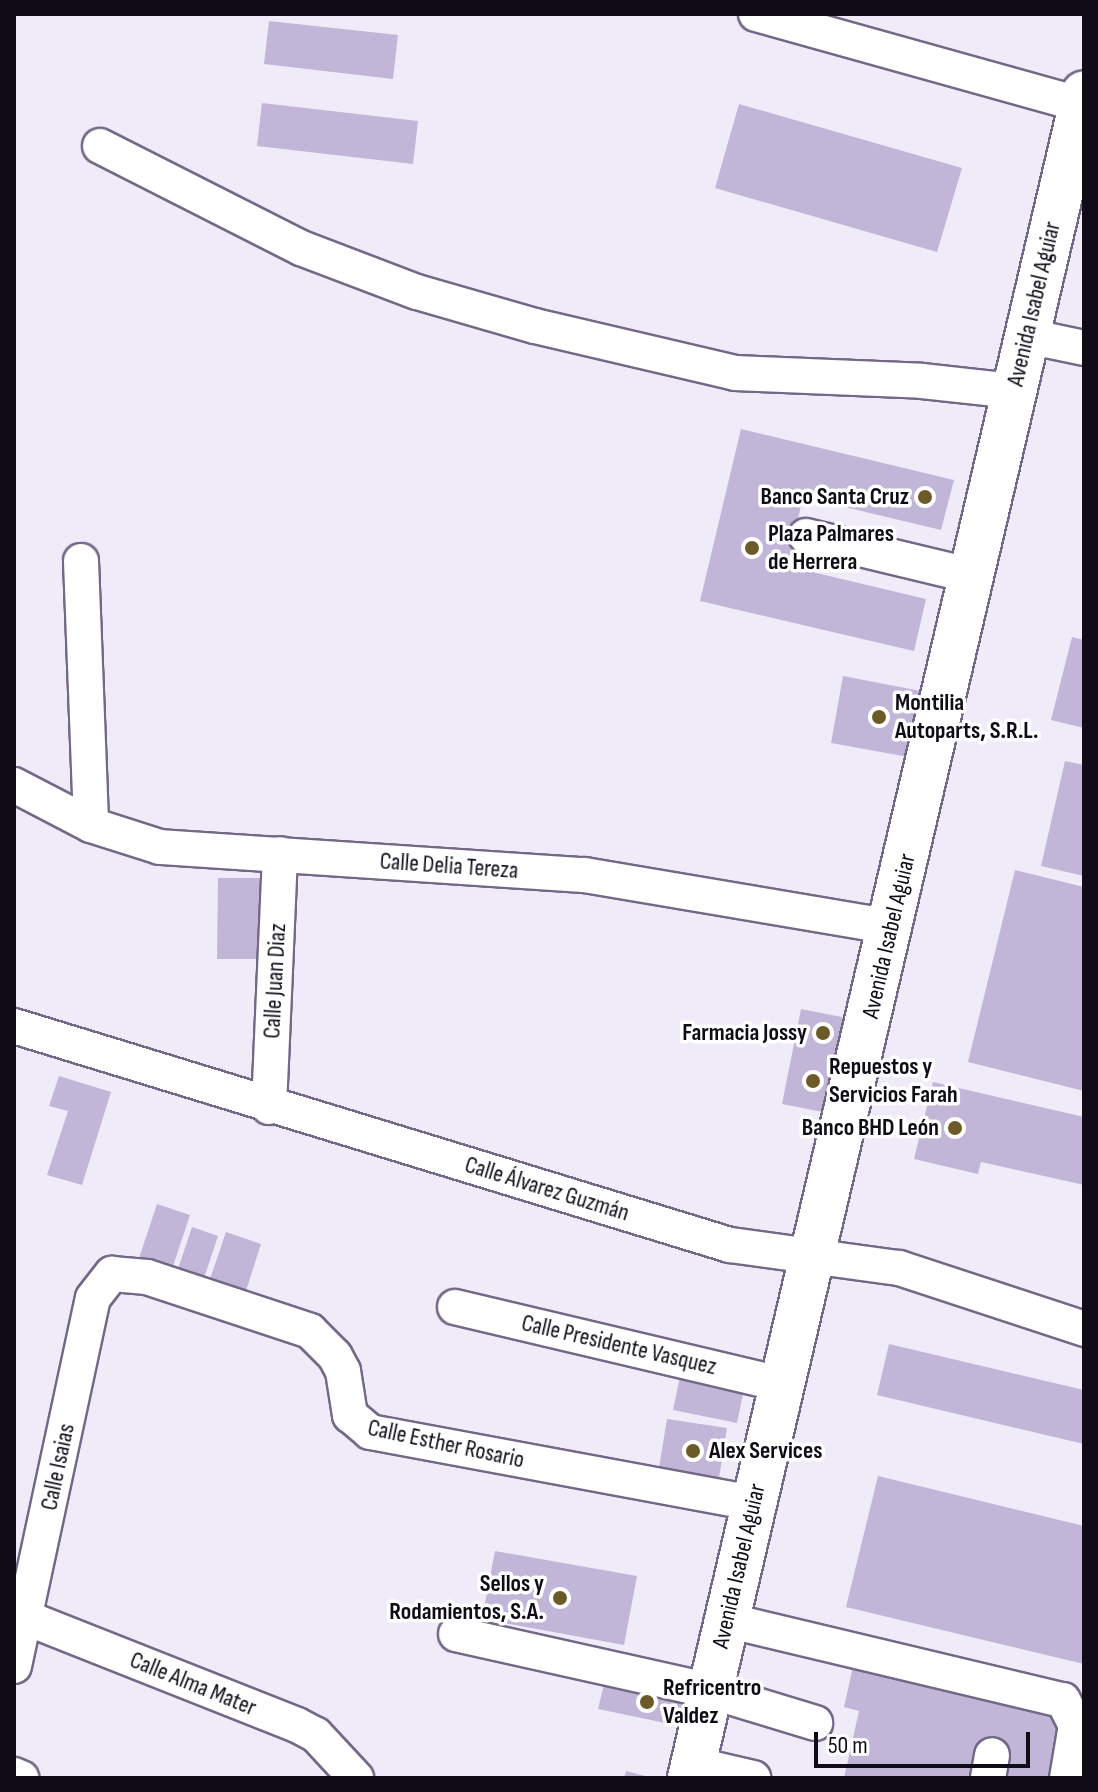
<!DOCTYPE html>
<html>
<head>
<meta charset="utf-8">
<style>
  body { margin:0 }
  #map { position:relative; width:1098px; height:1792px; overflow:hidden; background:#f0ebf9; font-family:"Sofia Sans Condensed",sans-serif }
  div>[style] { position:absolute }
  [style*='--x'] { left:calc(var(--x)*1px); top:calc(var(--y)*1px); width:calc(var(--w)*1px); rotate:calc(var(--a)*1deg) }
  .building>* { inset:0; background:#c1b6d7 }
  .roads { filter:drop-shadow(2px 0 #736886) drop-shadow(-2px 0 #736886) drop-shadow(0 2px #736886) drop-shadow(0 -2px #736886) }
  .minor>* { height:34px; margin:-17px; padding:0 17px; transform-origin:17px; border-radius:17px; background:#fff }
  .major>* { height:44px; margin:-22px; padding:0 22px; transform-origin:22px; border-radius:22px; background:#fff }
  .dots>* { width:22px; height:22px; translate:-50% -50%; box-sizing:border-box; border:4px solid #fff; border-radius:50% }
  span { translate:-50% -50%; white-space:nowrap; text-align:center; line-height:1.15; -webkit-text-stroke:7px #fff; paint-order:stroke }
  .street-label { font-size:24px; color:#100c17 }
  .poi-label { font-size:24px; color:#100c17; font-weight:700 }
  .right { translate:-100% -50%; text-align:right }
  .left { translate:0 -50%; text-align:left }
  .frame { position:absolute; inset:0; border:16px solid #100c17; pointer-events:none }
  .scale { position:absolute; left:814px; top:1732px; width:216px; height:36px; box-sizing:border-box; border:4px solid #100c17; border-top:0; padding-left:10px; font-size:24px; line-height:28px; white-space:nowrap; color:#100c17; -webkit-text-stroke:6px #fff; paint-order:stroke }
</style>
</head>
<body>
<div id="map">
  <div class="building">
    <i style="clip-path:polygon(269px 21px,398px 35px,393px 79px,264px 64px)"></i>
    <i style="clip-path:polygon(262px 103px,418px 121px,413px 164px,257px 146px)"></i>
    <i style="clip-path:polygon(739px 104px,962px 168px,937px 252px,715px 188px)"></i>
    <i style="clip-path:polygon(741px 429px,954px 480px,941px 530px,803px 497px,787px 566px,926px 599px,914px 651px,700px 601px)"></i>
    <i style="clip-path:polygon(1072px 637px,1084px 640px,1084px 728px,1051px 720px)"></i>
    <i style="clip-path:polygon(843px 676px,926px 692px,914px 758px,831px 743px)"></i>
    <i style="clip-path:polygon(1065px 761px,1084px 765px,1084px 876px,1041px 866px)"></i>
    <i style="clip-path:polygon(1015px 870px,1084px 887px,1084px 1091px,968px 1062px)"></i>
    <i style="clip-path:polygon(218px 878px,265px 878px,264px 959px,217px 959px)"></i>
    <i style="clip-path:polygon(801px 1009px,852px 1019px,833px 1114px,782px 1104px)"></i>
    <i style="clip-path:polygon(59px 1076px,111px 1092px,82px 1185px,47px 1175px,68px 1111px,49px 1106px)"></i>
    <i style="clip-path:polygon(933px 1082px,1084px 1117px,1084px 1185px,981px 1162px,978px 1174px,914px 1159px)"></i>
    <i style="clip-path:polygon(157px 1204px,190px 1215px,171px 1272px,138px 1261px)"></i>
    <i style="clip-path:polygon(192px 1227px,218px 1236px,203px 1281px,177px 1272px)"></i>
    <i style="clip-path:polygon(226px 1232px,261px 1244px,244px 1297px,208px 1285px)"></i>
    <i style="clip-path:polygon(889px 1344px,1084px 1390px,1084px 1444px,877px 1395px)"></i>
    <i style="clip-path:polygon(681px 1372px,745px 1384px,737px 1423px,673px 1410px)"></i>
    <i style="clip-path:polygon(667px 1419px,727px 1428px,718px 1484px,658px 1474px)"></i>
    <i style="clip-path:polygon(878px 1476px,1084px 1526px,1084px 1664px,846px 1607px)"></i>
    <i style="clip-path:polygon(495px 1551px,637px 1576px,624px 1645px,482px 1619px)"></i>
    <i style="clip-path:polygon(859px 1640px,1073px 1687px,1084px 1778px,844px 1778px,859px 1711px,844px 1707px)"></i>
    <i style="clip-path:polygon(606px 1676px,696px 1695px,689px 1728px,598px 1709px)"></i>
    <i style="clip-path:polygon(626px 1771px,649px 1777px,649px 1778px,624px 1778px)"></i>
  </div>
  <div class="roads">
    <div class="minor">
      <i style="--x:756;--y:14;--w:337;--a:15.6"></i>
      <i style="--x:100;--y:146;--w:225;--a:26.9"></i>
      <i style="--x:301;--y:248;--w:124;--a:20.8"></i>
      <i style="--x:417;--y:292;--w:123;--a:16.1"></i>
      <i style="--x:535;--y:326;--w:205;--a:13.2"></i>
      <i style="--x:735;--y:373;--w:187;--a:2.4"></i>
      <i style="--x:922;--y:381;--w:93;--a:6.2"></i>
      <i style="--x:1027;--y:336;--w:58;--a:11.9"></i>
      <i style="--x:806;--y:536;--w:171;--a:13.5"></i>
      <i style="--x:81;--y:561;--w:264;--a:87.8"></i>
      <i style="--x:14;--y:785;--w:87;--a:27.5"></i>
      <i style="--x:91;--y:825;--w:72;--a:17.7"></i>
      <i style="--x:160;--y:847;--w:426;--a:3.8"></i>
      <i style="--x:585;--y:875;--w:311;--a:9.6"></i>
      <i style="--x:14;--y:1026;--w:749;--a:17.01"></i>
      <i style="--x:730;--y:1245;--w:171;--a:7.8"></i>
      <i style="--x:899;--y:1268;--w:195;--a:18.2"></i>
      <i style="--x:269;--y:1107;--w:253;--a:-87.5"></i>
      <i style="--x:455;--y:1307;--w:336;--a:13.3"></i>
      <i style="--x:14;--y:1613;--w:304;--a:21.6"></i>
      <i style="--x:297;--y:1725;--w:21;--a:28"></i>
      <i style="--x:316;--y:1735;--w:59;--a:47.1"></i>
      <i style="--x:726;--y:1620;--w:346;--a:13.4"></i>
      <i style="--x:1063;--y:1700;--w:28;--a:63"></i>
      <i style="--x:1076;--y:1725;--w:54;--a:99.6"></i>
      <i style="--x:456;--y:1634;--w:260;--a:12.6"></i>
      <i style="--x:710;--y:1691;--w:110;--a:16.9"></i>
      <i style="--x:14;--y:1666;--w:376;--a:-77.9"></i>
      <i style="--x:93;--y:1298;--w:31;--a:-52"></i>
      <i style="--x:112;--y:1274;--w:35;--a:5"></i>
      <i style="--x:147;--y:1277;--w:172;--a:18.3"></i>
      <i style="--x:310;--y:1331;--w:35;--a:45"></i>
      <i style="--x:335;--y:1356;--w:17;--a:62"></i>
      <i style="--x:343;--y:1371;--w:45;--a:81"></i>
      <i style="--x:350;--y:1415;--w:26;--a:40"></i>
      <i style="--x:370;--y:1432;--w:390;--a:10.5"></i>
      <i style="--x:693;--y:1764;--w:62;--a:13.1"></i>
      <i style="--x:14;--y:1775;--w:8;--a:23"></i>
      <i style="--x:988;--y:1778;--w:23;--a:-80"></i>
    </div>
    <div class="major">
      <i style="--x:690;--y:1778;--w:1730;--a:-76.84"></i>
    </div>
  </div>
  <div class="dots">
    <i style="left:925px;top:497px;background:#6c5b29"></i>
    <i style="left:752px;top:548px;background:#6c5b29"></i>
    <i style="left:879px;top:717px;background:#6c5b29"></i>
    <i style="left:823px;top:1033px;background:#6c5b29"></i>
    <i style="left:813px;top:1081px;background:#6c5b29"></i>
    <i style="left:955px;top:1128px;background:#6c5b29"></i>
    <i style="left:693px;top:1451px;background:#6c5b29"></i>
    <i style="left:560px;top:1598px;background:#6c5b29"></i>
    <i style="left:647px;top:1702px;background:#6c5b29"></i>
  </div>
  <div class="street-label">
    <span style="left:1034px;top:304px;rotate:-77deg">Avenida Isabel Aguiar</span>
    <span style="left:449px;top:866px;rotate:4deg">Calle Delia Tereza</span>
    <span style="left:889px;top:936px;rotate:-77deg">Avenida Isabel Aguiar</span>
    <span style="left:275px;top:981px;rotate:-87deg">Calle Juan Diaz</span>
    <span style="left:547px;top:1189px;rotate:17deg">Calle Álvarez Guzmán</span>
    <span style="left:619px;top:1345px;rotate:13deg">Calle Presidente Vasquez</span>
    <span style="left:446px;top:1444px;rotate:12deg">Calle Esther Rosario</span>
    <span style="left:58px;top:1467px;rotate:-78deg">Calle Isaias</span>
    <span style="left:739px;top:1566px;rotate:-77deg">Avenida Isabel Aguiar</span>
    <span style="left:193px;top:1684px;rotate:22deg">Calle Alma Mater</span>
  </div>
  <div class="poi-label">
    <span class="right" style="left:909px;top:497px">Banco Santa Cruz</span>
    <span class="left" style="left:768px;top:548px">Plaza Palmares<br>de Herrera</span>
    <span class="left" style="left:895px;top:717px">Montilia<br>Autoparts, S.R.L.</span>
    <span class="right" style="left:807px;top:1033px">Farmacia Jossy</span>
    <span class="left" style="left:829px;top:1081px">Repuestos y<br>Servicios Farah</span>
    <span class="right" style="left:939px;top:1128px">Banco BHD León</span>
    <span class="left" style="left:709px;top:1451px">Alex Services</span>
    <span class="right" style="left:544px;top:1598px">Sellos y<br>Rodamientos, S.A.</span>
    <span class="left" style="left:663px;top:1702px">Refricentro<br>Valdez</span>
  </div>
  <div class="frame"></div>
  <div class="scale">50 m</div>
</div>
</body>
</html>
